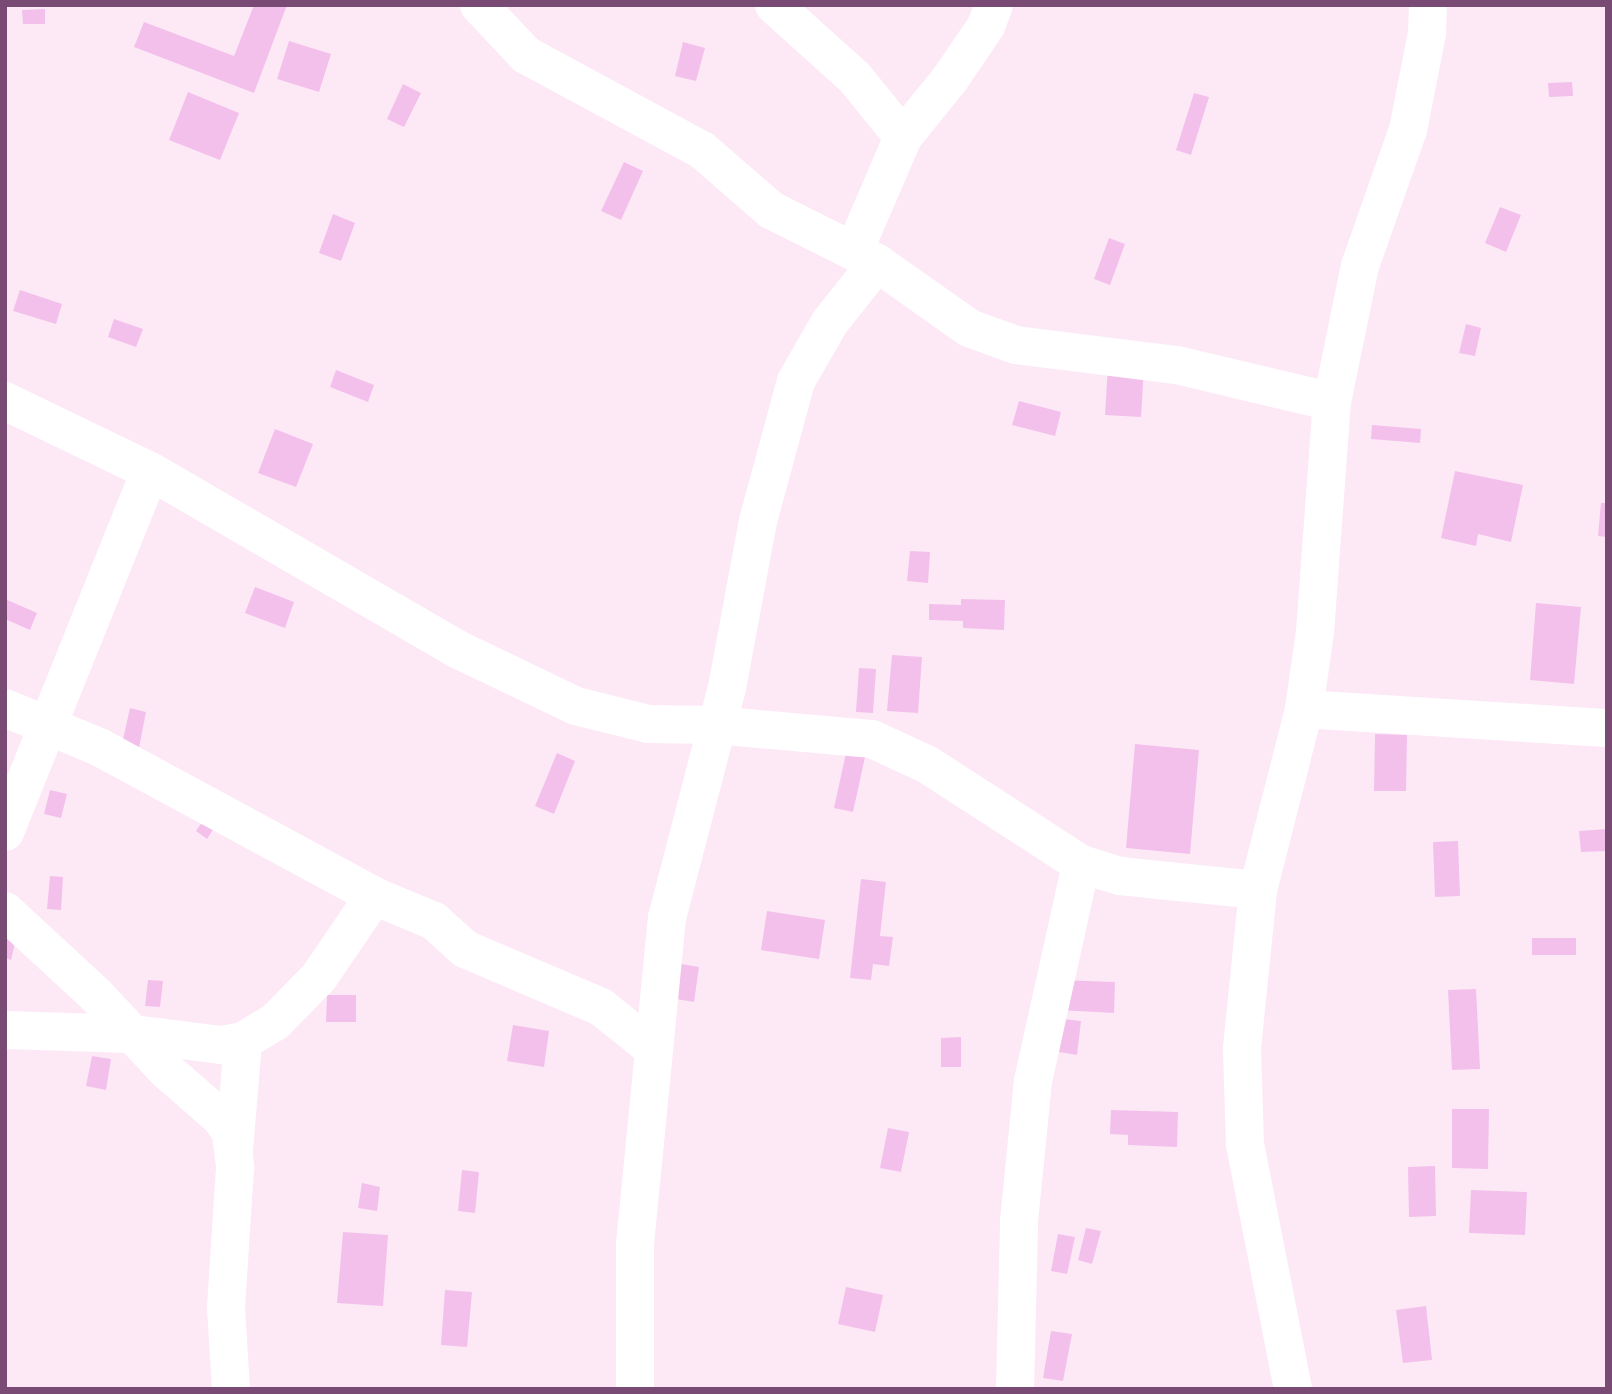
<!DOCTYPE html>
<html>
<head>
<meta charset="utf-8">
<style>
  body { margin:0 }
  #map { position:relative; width:1612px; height:1394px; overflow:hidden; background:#fde9f6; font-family:Rubik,sans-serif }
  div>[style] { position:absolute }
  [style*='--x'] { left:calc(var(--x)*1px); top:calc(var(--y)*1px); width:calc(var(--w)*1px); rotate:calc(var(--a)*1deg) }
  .building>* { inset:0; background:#f3c0ec }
  .street>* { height:38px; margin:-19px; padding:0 19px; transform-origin:19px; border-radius:19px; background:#fff }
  span { translate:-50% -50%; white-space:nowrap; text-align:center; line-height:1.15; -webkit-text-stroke:5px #fff0fa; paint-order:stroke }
  .frame { position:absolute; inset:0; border:7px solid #794b74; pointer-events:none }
</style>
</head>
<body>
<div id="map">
  <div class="building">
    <i style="clip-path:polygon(254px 5px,287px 5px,254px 93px,134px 47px,144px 22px,234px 56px)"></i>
    <i style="clip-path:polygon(45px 9px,45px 24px,23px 24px,22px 10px)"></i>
    <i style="clip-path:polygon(289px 41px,331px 54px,319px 92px,277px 79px)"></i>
    <i style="clip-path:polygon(683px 42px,705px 48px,696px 81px,675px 76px)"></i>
    <i style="clip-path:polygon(1572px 82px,1573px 96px,1549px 97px,1548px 83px)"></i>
    <i style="clip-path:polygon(403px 84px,421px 93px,404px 127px,387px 119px)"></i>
    <i style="clip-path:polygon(188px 92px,239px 113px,220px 160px,169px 140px)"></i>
    <i style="clip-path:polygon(1194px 93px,1209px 97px,1191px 155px,1176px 150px)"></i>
    <i style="clip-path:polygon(624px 162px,643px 171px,621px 220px,601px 211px)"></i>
    <i style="clip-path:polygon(1500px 207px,1521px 215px,1506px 252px,1485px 243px)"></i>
    <i style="clip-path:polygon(333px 214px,355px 223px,341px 261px,319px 253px)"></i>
    <i style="clip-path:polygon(1109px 238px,1125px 244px,1110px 285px,1094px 279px)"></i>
    <i style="clip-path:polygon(20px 290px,62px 304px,56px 324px,13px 311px)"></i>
    <i style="clip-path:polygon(114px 319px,143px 329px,136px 347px,108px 337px)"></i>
    <i style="clip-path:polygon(1466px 324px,1481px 328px,1475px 356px,1459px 353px)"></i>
    <i style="clip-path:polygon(1108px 366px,1144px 368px,1141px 417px,1105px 415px)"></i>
    <i style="clip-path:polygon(336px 370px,374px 385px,368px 402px,330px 387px)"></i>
    <i style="clip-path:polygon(1019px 401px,1061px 412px,1055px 436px,1012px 425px)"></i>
    <i style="clip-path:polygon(1372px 425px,1421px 429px,1420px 443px,1371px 439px)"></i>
    <i style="clip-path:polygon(275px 429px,313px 444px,296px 487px,258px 473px)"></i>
    <i style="clip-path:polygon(1455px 471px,1523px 485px,1511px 542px,1478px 534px,1476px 546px,1441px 538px)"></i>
    <i style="clip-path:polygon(1601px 503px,1607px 503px,1607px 537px,1598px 536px)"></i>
    <i style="clip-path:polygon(910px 551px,930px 552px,928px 583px,907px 581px)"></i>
    <i style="clip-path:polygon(255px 587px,294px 602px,285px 628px,245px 613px)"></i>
    <i style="clip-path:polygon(5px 599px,37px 613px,30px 630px,5px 619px)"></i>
    <i style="clip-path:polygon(961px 599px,1005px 600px,1004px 630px,963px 628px,963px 621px,929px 620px,929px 604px,961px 605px)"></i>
    <i style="clip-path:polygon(1536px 603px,1581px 607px,1574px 684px,1530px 680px)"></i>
    <i style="clip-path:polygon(892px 655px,922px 657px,918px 713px,887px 711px)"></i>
    <i style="clip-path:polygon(859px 668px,876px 669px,873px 713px,856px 712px)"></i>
    <i style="clip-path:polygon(130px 708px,146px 712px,139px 748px,122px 744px)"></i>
    <i style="clip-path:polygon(1375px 734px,1407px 735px,1406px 791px,1374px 791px)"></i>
    <i style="clip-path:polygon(1135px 744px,1199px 750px,1190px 854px,1126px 848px)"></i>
    <i style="clip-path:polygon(557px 753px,575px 761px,554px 814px,535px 806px)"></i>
    <i style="clip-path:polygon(846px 753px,865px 757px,853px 812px,834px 808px)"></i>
    <i style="clip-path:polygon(50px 790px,67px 794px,61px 818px,44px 814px)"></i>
    <i style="clip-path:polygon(207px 815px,218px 822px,207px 839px,196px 831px)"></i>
    <i style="clip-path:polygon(1607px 829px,1607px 851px,1581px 852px,1579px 831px)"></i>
    <i style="clip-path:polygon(1458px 841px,1460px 896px,1435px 897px,1433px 842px)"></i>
    <i style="clip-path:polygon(50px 876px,63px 877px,61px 910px,47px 909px)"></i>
    <i style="clip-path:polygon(861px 879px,886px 882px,880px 936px,893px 937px,889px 966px,873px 964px,871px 980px,850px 978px)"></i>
    <i style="clip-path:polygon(767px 911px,825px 920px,819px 959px,761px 950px)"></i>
    <i style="clip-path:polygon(5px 936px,16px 939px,11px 960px,5px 958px)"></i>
    <i style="clip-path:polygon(1532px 938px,1576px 938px,1576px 955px,1532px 955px)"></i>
    <i style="clip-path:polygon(681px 964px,699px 967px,694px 1002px,676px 999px)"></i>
    <i style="clip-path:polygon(148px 980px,163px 981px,160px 1007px,145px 1006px)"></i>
    <i style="clip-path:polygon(1060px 980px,1115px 982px,1114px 1013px,1059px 1010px)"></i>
    <i style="clip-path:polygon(1476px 989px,1480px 1069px,1452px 1070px,1448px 990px)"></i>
    <i style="clip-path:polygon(327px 995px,356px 995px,356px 1022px,326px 1022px)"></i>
    <i style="clip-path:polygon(1063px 1019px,1081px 1021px,1077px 1055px,1059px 1052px)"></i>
    <i style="clip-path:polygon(513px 1025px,549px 1031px,544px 1067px,507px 1061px)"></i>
    <i style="clip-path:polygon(961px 1037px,961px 1067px,941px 1067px,941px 1038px)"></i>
    <i style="clip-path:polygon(92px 1056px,111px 1059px,106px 1090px,86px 1086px)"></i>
    <i style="clip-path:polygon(1452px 1109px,1489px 1109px,1488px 1169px,1452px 1168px)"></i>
    <i style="clip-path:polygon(1111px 1110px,1178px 1112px,1177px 1147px,1128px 1145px,1128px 1135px,1110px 1134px)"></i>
    <i style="clip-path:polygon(888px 1128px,909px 1132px,901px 1172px,880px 1168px)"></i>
    <i style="clip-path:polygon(1435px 1166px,1436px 1216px,1409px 1217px,1408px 1167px)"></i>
    <i style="clip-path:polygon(462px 1170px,479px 1172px,475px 1213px,458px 1211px)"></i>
    <i style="clip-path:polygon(362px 1183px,380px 1187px,377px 1211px,358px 1208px)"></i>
    <i style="clip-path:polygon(1471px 1190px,1527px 1192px,1525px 1235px,1469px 1233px)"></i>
    <i style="clip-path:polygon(1086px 1228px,1101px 1231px,1092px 1264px,1078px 1260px)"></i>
    <i style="clip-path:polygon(343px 1232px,388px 1235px,383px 1306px,337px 1303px)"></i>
    <i style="clip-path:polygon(1058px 1234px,1075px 1237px,1067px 1274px,1051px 1271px)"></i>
    <i style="clip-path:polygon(846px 1287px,883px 1295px,875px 1332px,838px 1324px)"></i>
    <i style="clip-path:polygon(445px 1290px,472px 1292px,467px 1347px,441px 1345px)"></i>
    <i style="clip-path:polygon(1426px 1306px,1432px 1360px,1403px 1363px,1396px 1310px)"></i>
    <i style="clip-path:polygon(1051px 1331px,1072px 1334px,1063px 1381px,1043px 1378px)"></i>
  </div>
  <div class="street">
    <i style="--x:479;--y:5;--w:69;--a:46.8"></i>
    <i style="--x:526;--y:55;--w:200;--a:28.4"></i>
    <i style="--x:702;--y:150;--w:91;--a:41"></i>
    <i style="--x:771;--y:210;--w:119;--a:26.6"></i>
    <i style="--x:877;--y:263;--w:113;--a:35.2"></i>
    <i style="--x:969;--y:328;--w:50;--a:19.9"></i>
    <i style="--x:1016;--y:345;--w:162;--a:7.1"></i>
    <i style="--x:1177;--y:365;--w:159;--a:13.4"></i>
    <i style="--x:774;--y:5;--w:109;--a:42"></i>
    <i style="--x:855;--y:78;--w:76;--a:50.9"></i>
    <i style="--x:854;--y:251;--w:124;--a:-66.7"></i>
    <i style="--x:903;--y:137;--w:75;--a:-51"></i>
    <i style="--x:950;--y:79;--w:64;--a:-55.8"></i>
    <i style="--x:986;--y:26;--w:22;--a:-69"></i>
    <i style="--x:5;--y:401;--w:161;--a:25.8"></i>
    <i style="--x:150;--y:471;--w:355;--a:30.1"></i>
    <i style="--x:457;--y:649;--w:132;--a:25.6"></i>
    <i style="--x:576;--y:706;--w:74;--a:14"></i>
    <i style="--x:648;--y:724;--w:66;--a:0.9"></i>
    <i style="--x:714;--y:725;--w:159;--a:5.1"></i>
    <i style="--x:872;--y:739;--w:62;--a:24.9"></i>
    <i style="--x:928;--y:765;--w:182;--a:32.9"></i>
    <i style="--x:1081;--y:864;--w:41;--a:17.1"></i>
    <i style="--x:1120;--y:876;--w:139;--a:5.8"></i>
    <i style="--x:5;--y:708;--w:102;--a:22.5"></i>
    <i style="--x:99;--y:747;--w:313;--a:28.4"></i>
    <i style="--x:374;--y:896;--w:65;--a:22.6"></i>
    <i style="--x:434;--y:921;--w:42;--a:42.1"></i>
    <i style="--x:465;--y:949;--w:148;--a:23.1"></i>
    <i style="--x:601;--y:1007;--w:64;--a:38.7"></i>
    <i style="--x:1304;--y:709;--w:304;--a:3.6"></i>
    <i style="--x:5;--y:832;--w:389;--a:-68.1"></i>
    <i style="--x:5;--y:911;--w:124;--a:42.7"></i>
    <i style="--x:96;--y:995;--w:104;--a:46.9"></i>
    <i style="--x:167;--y:1071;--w:72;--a:41"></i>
    <i style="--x:221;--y:1118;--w:18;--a:56"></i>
    <i style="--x:231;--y:1133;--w:35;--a:83"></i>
    <i style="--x:235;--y:1168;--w:140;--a:93.7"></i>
    <i style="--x:226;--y:1308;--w:81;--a:86.5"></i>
    <i style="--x:5;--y:1030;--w:128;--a:1.8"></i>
    <i style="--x:133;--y:1034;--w:89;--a:7.1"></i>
    <i style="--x:221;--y:1045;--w:22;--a:-10"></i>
    <i style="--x:243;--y:1041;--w:37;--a:-31"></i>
    <i style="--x:275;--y:1022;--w:63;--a:-45.6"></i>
    <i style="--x:319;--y:977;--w:98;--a:-55.8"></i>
    <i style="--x:234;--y:1149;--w:108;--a:-85.2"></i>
    <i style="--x:635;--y:1389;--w:145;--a:-90"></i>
    <i style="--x:635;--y:1244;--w:328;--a:-84.4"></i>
    <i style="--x:667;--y:918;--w:238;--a:-75.4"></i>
    <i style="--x:727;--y:688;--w:170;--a:-79.5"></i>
    <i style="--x:758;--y:521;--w:145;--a:-74.8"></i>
    <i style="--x:796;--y:381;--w:68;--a:-60"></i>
    <i style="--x:830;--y:322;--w:75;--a:-51.5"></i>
    <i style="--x:1015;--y:1389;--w:168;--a:-88.6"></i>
    <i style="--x:1019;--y:1221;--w:141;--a:-84.3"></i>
    <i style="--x:1033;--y:1081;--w:222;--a:-77.5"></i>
    <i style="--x:1293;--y:1389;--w:249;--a:-101.1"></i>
    <i style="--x:1245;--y:1145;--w:97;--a:-91.8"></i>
    <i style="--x:1242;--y:1048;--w:159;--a:-84.2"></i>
    <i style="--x:1258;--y:890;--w:187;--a:-75.7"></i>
    <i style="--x:1304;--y:709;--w:78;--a:-81.9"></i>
    <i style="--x:1315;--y:632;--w:231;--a:-85.8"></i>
    <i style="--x:1332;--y:402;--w:139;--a:-78.4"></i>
    <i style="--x:1360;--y:266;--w:144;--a:-70.6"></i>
    <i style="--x:1408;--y:130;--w:99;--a:-78.9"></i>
    <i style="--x:1427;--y:33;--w:28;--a:-88"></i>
  </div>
  <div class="frame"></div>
</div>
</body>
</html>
